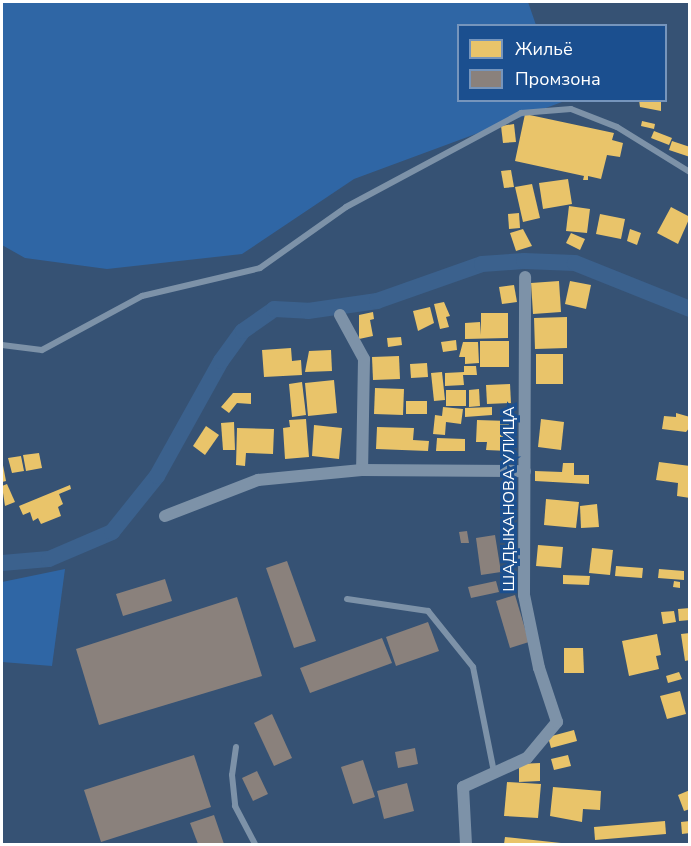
<!DOCTYPE html>
<html>
<head>
<meta charset="utf-8">
<style>
  body { margin:0 }
  #map { position:relative; width:691px; height:846px; overflow:hidden; background:#365274; font-family:"Nunito Sans",sans-serif }
  div>[style] { position:absolute }
  [style*='--x'] { left:calc(var(--x)*1px); top:calc(var(--y)*1px); width:calc(var(--w)*1px); rotate:calc(var(--a)*1deg) }
  .green>* { inset:0; background:#2f66a5 }
  .homes>* { inset:0; background:#e9c46a }
  .industry>* { inset:0; background:#8a817c }
  .canal>* { height:16px; margin:-8px; padding:0 8px; transform-origin:8px; border-radius:8px; background:#3b618d }
  .lane>* { height:6px; margin:-3px; padding:0 3px; transform-origin:3px; border-radius:3px; background:#7d92a8 }
  .street>* { height:12px; margin:-6px; padding:0 6px; transform-origin:6px; border-radius:6px; background:#7d92a8 }
  span { translate:-50% -50%; white-space:nowrap; text-align:center; line-height:1.15; -webkit-text-stroke:6px #1b4f8f; paint-order:stroke }
  .street-label { font-size:16px; color:#fff }
  .frame { position:absolute; inset:0; border:3px solid #fff; pointer-events:none }
  .legend { position:absolute; left:457px; top:24px; width:210px; height:78px; box-sizing:border-box; background:#1b4f8f; border:2px solid #7695bc; margin:0; padding:8px 10px; list-style:none; font-size:18px; color:#fff }
  .legend li { display:flex; align-items:center; gap:12px; height:30px }
  .legend b { width:30px; border:2px solid #7695bc }
</style>
</head>
<body>
<div id="map">
  <div class="green">
    <i style="clip-path:polygon(2px 2px,528px 2px,536px 25px,458px 26px,458px 100px,562px 102px,354px 179px,242px 254px,107px 269px,25px 258px,2px 245px)"></i>
    <i style="clip-path:polygon(65px 569px,52px 666px,2px 662px,2px 582px)"></i>
  </div>
  <div class="homes">
    <i style="clip-path:polygon(639px 100px,661px 102px,661px 111px,640px 107px)"></i>
    <i style="clip-path:polygon(525px 114px,614px 133px,612px 140px,623px 143px,620px 157px,607px 155px,601px 179px,588px 176px,588px 180px,583px 180px,584px 176px,515px 161px)"></i>
    <i style="clip-path:polygon(642px 121px,655px 124px,654px 129px,641px 126px)"></i>
    <i style="clip-path:polygon(514px 124px,516px 142px,503px 143px,501px 126px)"></i>
    <i style="clip-path:polygon(654px 131px,672px 138px,669px 145px,651px 138px)"></i>
    <i style="clip-path:polygon(672px 141px,690px 147px,690px 157px,669px 150px)"></i>
    <i style="clip-path:polygon(511px 170px,514px 187px,504px 188px,501px 171px)"></i>
    <i style="clip-path:polygon(568px 179px,572px 204px,543px 209px,539px 183px)"></i>
    <i style="clip-path:polygon(532px 184px,540px 218px,523px 222px,515px 187px)"></i>
    <i style="clip-path:polygon(569px 206px,590px 209px,587px 233px,566px 231px)"></i>
    <i style="clip-path:polygon(671px 207px,690px 217px,678px 244px,657px 233px)"></i>
    <i style="clip-path:polygon(519px 213px,520px 228px,509px 229px,508px 214px)"></i>
    <i style="clip-path:polygon(600px 214px,625px 219px,621px 239px,596px 234px)"></i>
    <i style="clip-path:polygon(523px 229px,532px 246px,516px 251px,510px 233px)"></i>
    <i style="clip-path:polygon(630px 229px,641px 233px,637px 245px,627px 241px)"></i>
    <i style="clip-path:polygon(571px 233px,585px 239px,580px 250px,566px 243px)"></i>
    <i style="clip-path:polygon(559px 281px,561px 312px,533px 314px,531px 283px)"></i>
    <i style="clip-path:polygon(570px 281px,591px 285px,586px 309px,565px 304px)"></i>
    <i style="clip-path:polygon(514px 285px,517px 302px,502px 304px,499px 287px)"></i>
    <i style="clip-path:polygon(444px 302px,450px 316px,446px 317px,449px 327px,440px 329px,434px 304px)"></i>
    <i style="clip-path:polygon(430px 307px,434px 323px,418px 331px,413px 311px)"></i>
    <i style="clip-path:polygon(373px 312px,374px 319px,370px 320px,373px 336px,359px 339px,359px 315px)"></i>
    <i style="clip-path:polygon(481px 313px,508px 313px,508px 338px,465px 339px,465px 323px,480px 322px,481px 335px)"></i>
    <i style="clip-path:polygon(567px 317px,567px 348px,535px 349px,534px 318px)"></i>
    <i style="clip-path:polygon(401px 337px,402px 345px,388px 347px,387px 338px)"></i>
    <i style="clip-path:polygon(456px 340px,457px 350px,443px 352px,441px 342px)"></i>
    <i style="clip-path:polygon(480px 341px,509px 341px,509px 367px,480px 367px)"></i>
    <i style="clip-path:polygon(463px 342px,478px 342px,479px 363px,465px 364px,465px 357px,459px 357px)"></i>
    <i style="clip-path:polygon(291px 348px,292px 361px,301px 360px,302px 375px,264px 377px,262px 350px)"></i>
    <i style="clip-path:polygon(331px 350px,332px 371px,305px 372px,309px 351px)"></i>
    <i style="clip-path:polygon(536px 354px,563px 354px,563px 384px,536px 384px)"></i>
    <i style="clip-path:polygon(399px 356px,400px 379px,373px 380px,372px 357px)"></i>
    <i style="clip-path:polygon(427px 363px,428px 377px,411px 378px,410px 364px)"></i>
    <i style="clip-path:polygon(464px 366px,476px 366px,477px 375px,463px 375px,464px 385px,445px 386px,445px 373px,464px 372px)"></i>
    <i style="clip-path:polygon(442px 372px,445px 400px,434px 401px,431px 373px)"></i>
    <i style="clip-path:polygon(334px 380px,337px 413px,308px 416px,305px 383px)"></i>
    <i style="clip-path:polygon(302px 382px,306px 415px,292px 417px,289px 384px)"></i>
    <i style="clip-path:polygon(510px 384px,511px 403px,487px 404px,486px 385px)"></i>
    <i style="clip-path:polygon(375px 388px,404px 389px,403px 415px,374px 414px)"></i>
    <i style="clip-path:polygon(479px 389px,480px 406px,469px 407px,469px 390px)"></i>
    <i style="clip-path:polygon(446px 390px,466px 390px,466px 406px,446px 406px)"></i>
    <i style="clip-path:polygon(233px 393px,251px 393px,251px 404px,237px 403px,229px 413px,221px 407px)"></i>
    <i style="clip-path:polygon(406px 401px,427px 401px,427px 414px,406px 414px)"></i>
    <i style="clip-path:polygon(443px 407px,463px 409px,461px 424px,446px 422px,445px 435px,433px 434px,435px 415px,442px 416px)"></i>
    <i style="clip-path:polygon(492px 407px,492px 415px,465px 417px,465px 408px)"></i>
    <i style="clip-path:polygon(676px 413px,690px 417px,690px 427px,686px 432px,662px 429px,664px 416px,676px 417px)"></i>
    <i style="clip-path:polygon(306px 419px,309px 457px,285px 459px,283px 428px,290px 427px,289px 420px)"></i>
    <i style="clip-path:polygon(541px 419px,564px 422px,561px 450px,538px 447px)"></i>
    <i style="clip-path:polygon(477px 420px,509px 421px,508px 451px,486px 450px,487px 442px,476px 442px)"></i>
    <i style="clip-path:polygon(234px 422px,235px 450px,223px 450px,221px 423px)"></i>
    <i style="clip-path:polygon(314px 425px,342px 428px,339px 459px,312px 456px)"></i>
    <i style="clip-path:polygon(206px 426px,219px 435px,205px 455px,193px 446px)"></i>
    <i style="clip-path:polygon(377px 427px,414px 428px,413px 440px,429px 441px,428px 451px,376px 449px)"></i>
    <i style="clip-path:polygon(237px 428px,274px 429px,273px 454px,246px 453px,245px 466px,236px 465px)"></i>
    <i style="clip-path:polygon(437px 438px,465px 439px,465px 451px,436px 451px)"></i>
    <i style="clip-path:polygon(39px 453px,42px 468px,26px 471px,23px 455px)"></i>
    <i style="clip-path:polygon(21px 456px,24px 471px,12px 473px,8px 458px)"></i>
    <i style="clip-path:polygon(2px 460px,6px 481px,2px 482px)"></i>
    <i style="clip-path:polygon(659px 462px,690px 466px,690px 498px,677px 496px,678px 483px,656px 480px)"></i>
    <i style="clip-path:polygon(563px 463px,574px 463px,574px 475px,589px 475px,589px 484px,535px 481px,535px 471px,562px 472px)"></i>
    <i style="clip-path:polygon(7px 484px,15px 502px,5px 506px,2px 486px)"></i>
    <i style="clip-path:polygon(70px 485px,71px 489px,59px 494px,63px 504px,58px 507px,61px 516px,41px 524px,38px 518px,33px 521px,30px 512px,23px 515px,19px 506px)"></i>
    <i style="clip-path:polygon(546px 499px,579px 502px,576px 528px,544px 525px)"></i>
    <i style="clip-path:polygon(597px 504px,599px 527px,581px 528px,580px 506px)"></i>
    <i style="clip-path:polygon(538px 545px,563px 547px,561px 568px,536px 566px)"></i>
    <i style="clip-path:polygon(592px 548px,613px 550px,610px 575px,589px 573px)"></i>
    <i style="clip-path:polygon(616px 566px,643px 568px,642px 578px,615px 576px)"></i>
    <i style="clip-path:polygon(659px 569px,684px 571px,684px 580px,658px 578px)"></i>
    <i style="clip-path:polygon(563px 575px,590px 576px,589px 585px,563px 584px)"></i>
    <i style="clip-path:polygon(674px 581px,680px 582px,680px 588px,673px 587px)"></i>
    <i style="clip-path:polygon(690px 608px,690px 620px,679px 621px,678px 609px)"></i>
    <i style="clip-path:polygon(674px 611px,676px 622px,663px 624px,661px 612px)"></i>
    <i style="clip-path:polygon(690px 633px,690px 660px,685px 661px,681px 634px)"></i>
    <i style="clip-path:polygon(657px 634px,661px 655px,656px 656px,659px 669px,629px 676px,622px 641px)"></i>
    <i style="clip-path:polygon(564px 648px,583px 648px,584px 673px,564px 673px)"></i>
    <i style="clip-path:polygon(679px 672px,682px 679px,668px 683px,666px 676px)"></i>
    <i style="clip-path:polygon(680px 691px,686px 714px,667px 719px,660px 696px)"></i>
    <i style="clip-path:polygon(574px 730px,577px 741px,551px 748px,548px 737px)"></i>
    <i style="clip-path:polygon(568px 755px,571px 766px,554px 770px,551px 759px)"></i>
    <i style="clip-path:polygon(540px 763px,540px 781px,519px 782px,519px 764px)"></i>
    <i style="clip-path:polygon(507px 782px,541px 784px,538px 818px,504px 816px)"></i>
    <i style="clip-path:polygon(553px 787px,601px 791px,600px 810px,583px 809px,582px 822px,550px 816px)"></i>
    <i style="clip-path:polygon(690px 790px,690px 809px,684px 811px,678px 795px)"></i>
    <i style="clip-path:polygon(665px 821px,666px 834px,595px 840px,594px 827px)"></i>
    <i style="clip-path:polygon(690px 821px,690px 833px,682px 834px,681px 822px)"></i>
    <i style="clip-path:polygon(505px 837px,561px 843px,561px 844px,504px 844px)"></i>
  </div>
  <div class="industry">
    <i style="clip-path:polygon(467px 531px,469px 543px,461px 543px,459px 532px)"></i>
    <i style="clip-path:polygon(495px 535px,501px 572px,481px 575px,476px 538px)"></i>
    <i style="clip-path:polygon(287px 561px,316px 641px,294px 648px,266px 568px)"></i>
    <i style="clip-path:polygon(165px 579px,172px 601px,123px 616px,116px 594px)"></i>
    <i style="clip-path:polygon(496px 581px,499px 592px,471px 598px,468px 587px)"></i>
    <i style="clip-path:polygon(515px 595px,529px 642px,510px 648px,496px 601px)"></i>
    <i style="clip-path:polygon(237px 597px,262px 676px,99px 725px,76px 649px)"></i>
    <i style="clip-path:polygon(428px 622px,439px 651px,396px 666px,386px 637px)"></i>
    <i style="clip-path:polygon(382px 638px,392px 663px,310px 693px,300px 668px)"></i>
    <i style="clip-path:polygon(272px 714px,292px 758px,274px 766px,254px 723px)"></i>
    <i style="clip-path:polygon(415px 748px,418px 764px,398px 768px,395px 752px)"></i>
    <i style="clip-path:polygon(194px 755px,211px 807px,101px 842px,84px 790px)"></i>
    <i style="clip-path:polygon(363px 760px,375px 797px,353px 804px,341px 767px)"></i>
    <i style="clip-path:polygon(257px 771px,268px 794px,253px 801px,242px 778px)"></i>
    <i style="clip-path:polygon(407px 783px,414px 811px,384px 819px,377px 791px)"></i>
    <i style="clip-path:polygon(214px 815px,224px 844px,198px 844px,190px 823px)"></i>
  </div>
  <div class="canal">
    <i style="--x:2;--y:563;--w:47;--a:-4.9"></i>
    <i style="--x:49;--y:559;--w:69;--a:-23.2"></i>
    <i style="--x:112;--y:532;--w:72;--a:-51.2"></i>
    <i style="--x:157;--y:476;--w:132;--a:-60.9"></i>
    <i style="--x:221;--y:361;--w:37;--a:-54"></i>
    <i style="--x:243;--y:331;--w:38;--a:-35"></i>
    <i style="--x:274;--y:309;--w:34;--a:3"></i>
    <i style="--x:308;--y:311;--w:70;--a:-8.2"></i>
    <i style="--x:377;--y:301;--w:111;--a:-19.4"></i>
    <i style="--x:482;--y:264;--w:42;--a:-4.1"></i>
    <i style="--x:524;--y:261;--w:51;--a:2.2"></i>
    <i style="--x:575;--y:263;--w:124;--a:21.8"></i>
  </div>
  <div class="lane">
    <i style="--x:2;--y:345;--w:40;--a:7.1"></i>
    <i style="--x:42;--y:350;--w:114;--a:-28.4"></i>
    <i style="--x:142;--y:296;--w:121;--a:-13.3"></i>
    <i style="--x:260;--y:268;--w:105;--a:-35.3"></i>
    <i style="--x:346;--y:207;--w:199;--a:-28.2"></i>
    <i style="--x:521;--y:113;--w:50;--a:-4.6"></i>
    <i style="--x:571;--y:109;--w:49;--a:21.4"></i>
    <i style="--x:617;--y:127;--w:86;--a:31.7"></i>
    <i style="--x:347;--y:599;--w:82;--a:8.4"></i>
    <i style="--x:428;--y:611;--w:72;--a:51.2"></i>
    <i style="--x:473;--y:667;--w:107;--a:78.7"></i>
    <i style="--x:236;--y:747;--w:28;--a:98"></i>
    <i style="--x:232;--y:775;--w:31;--a:84"></i>
    <i style="--x:235;--y:806;--w:43;--a:62.2"></i>
  </div>
  <div class="street">
    <i style="--x:340;--y:315;--w:50;--a:61.4"></i>
    <i style="--x:364;--y:359;--w:111;--a:91"></i>
    <i style="--x:165;--y:516;--w:100;--a:-21.2"></i>
    <i style="--x:258;--y:480;--w:104;--a:-5.5"></i>
    <i style="--x:362;--y:470;--w:163;--a:0.4"></i>
    <i style="--x:466;--y:844;--w:57;--a:-93"></i>
    <i style="--x:463;--y:787;--w:70;--a:-24.4"></i>
    <i style="--x:527;--y:758;--w:47;--a:-50.2"></i>
    <i style="--x:557;--y:722;--w:57;--a:-108.4"></i>
    <i style="--x:539;--y:668;--w:75;--a:-101.6"></i>
    <i style="--x:524;--y:595;--w:318;--a:-89.8"></i>
  </div>
  <div class="street-label">
    <span style="left:509px;top:499px;rotate:-90deg">ШАДЫКАНОВА УЛИЦА</span>
  </div>
  <div class="frame"></div>
  <ul class="legend">
  <li><b style="height:16px;background:#e9c46a"></b>Жильё</li>
  <li><b style="height:16px;background:#8a817c"></b>Промзона</li>
  </ul>
</div>
</body>
</html>
